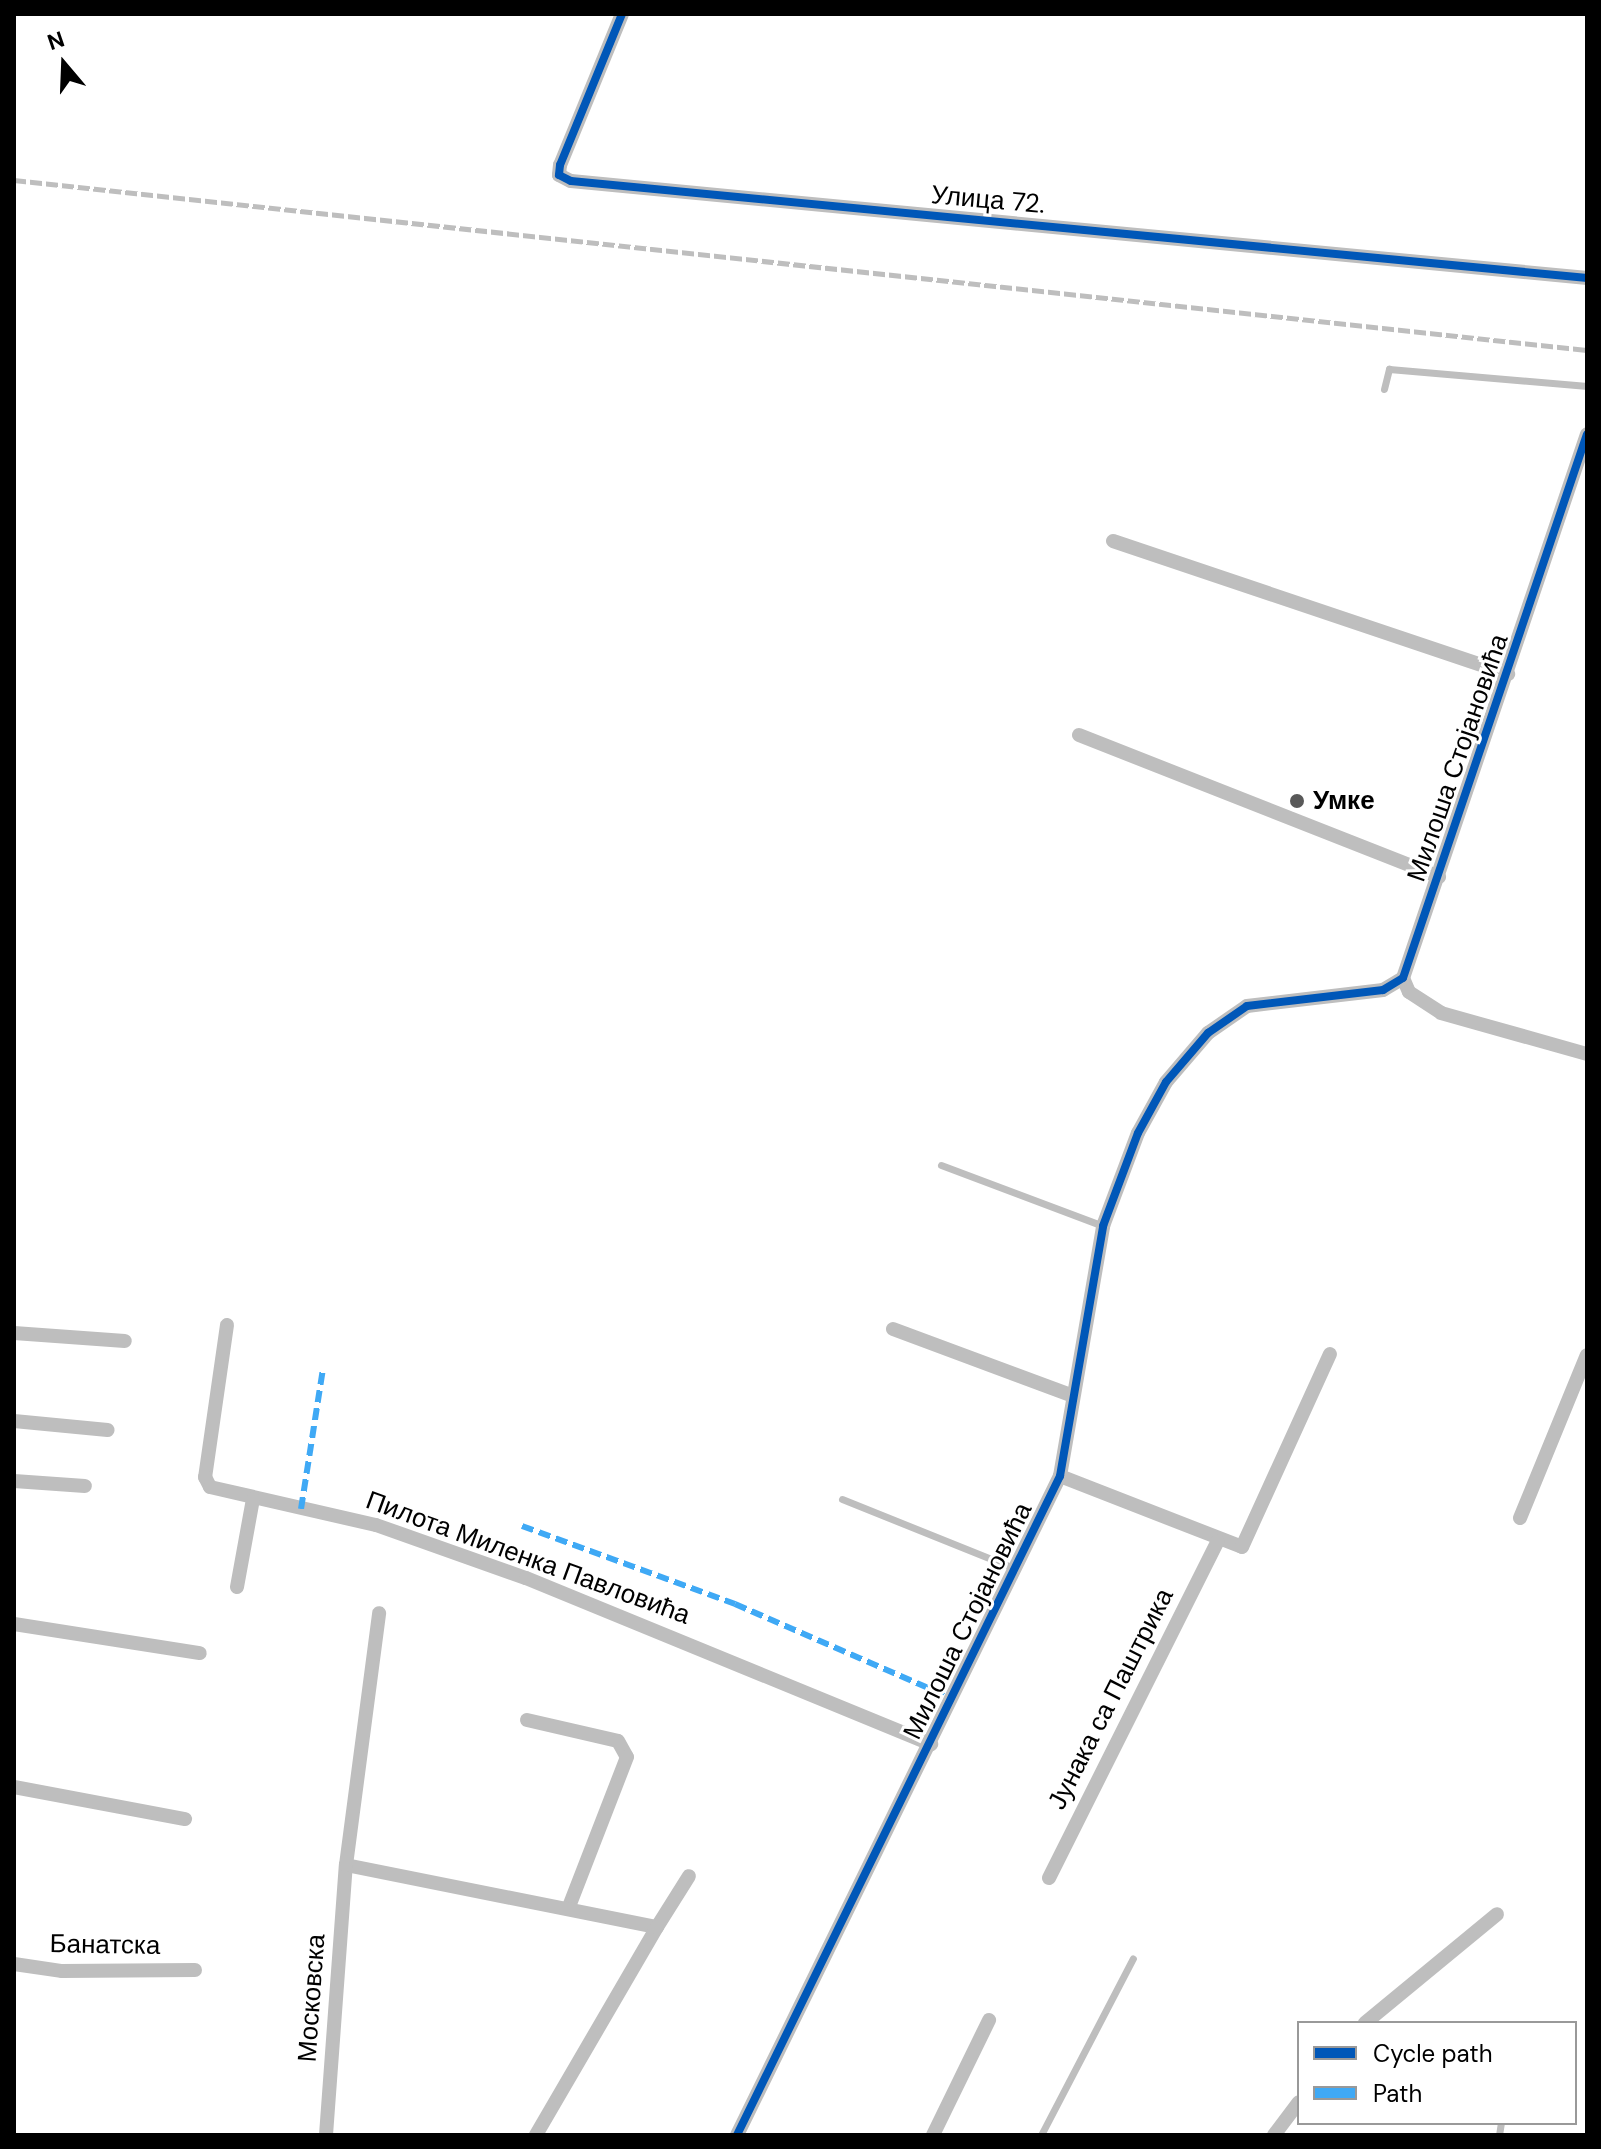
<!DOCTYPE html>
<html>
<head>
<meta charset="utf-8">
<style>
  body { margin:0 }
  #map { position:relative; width:1601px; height:2149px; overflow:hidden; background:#fff; font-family:"DM Sans",sans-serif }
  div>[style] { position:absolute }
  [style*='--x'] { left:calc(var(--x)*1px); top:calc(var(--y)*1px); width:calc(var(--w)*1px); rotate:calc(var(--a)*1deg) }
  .lane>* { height:7px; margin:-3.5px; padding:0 3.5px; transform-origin:3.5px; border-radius:3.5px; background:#bebebe }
  .street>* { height:14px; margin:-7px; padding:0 7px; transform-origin:7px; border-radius:7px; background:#bebebe }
  .rail>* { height:5px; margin-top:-2.5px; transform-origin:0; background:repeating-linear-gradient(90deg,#bebebe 0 12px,transparent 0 16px) }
  .quiet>* { height:6px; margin-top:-3px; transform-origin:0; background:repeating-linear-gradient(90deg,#3fa9f5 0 12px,transparent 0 18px) }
  .cycleway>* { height:8px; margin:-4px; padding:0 4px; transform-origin:4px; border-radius:4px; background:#0057b8 }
  .dots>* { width:22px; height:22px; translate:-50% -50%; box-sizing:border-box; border:4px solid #fff; border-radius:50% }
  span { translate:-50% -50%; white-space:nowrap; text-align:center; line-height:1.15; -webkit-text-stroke:6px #fff; paint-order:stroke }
  .street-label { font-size:26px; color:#000 }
  .poi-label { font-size:26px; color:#000; font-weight:700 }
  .left { translate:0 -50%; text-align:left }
  .frame { position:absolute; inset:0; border:16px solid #000; pointer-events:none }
  .legend { position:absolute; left:1297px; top:2021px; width:280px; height:104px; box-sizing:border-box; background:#fff; border:2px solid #999; margin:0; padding:10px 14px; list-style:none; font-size:24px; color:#000 }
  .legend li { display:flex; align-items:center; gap:16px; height:40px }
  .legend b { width:40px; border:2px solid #999 }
  .north { position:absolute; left:24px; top:24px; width:80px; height:80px; -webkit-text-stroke:6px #fff; paint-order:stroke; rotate:341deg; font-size:22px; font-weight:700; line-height:32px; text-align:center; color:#000 }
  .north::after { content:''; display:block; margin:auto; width:28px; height:36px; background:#000; clip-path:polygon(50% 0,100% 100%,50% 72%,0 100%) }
</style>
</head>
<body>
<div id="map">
  <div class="lane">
    <i style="--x:1384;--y:389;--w:21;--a:-76"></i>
    <i style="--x:1389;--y:369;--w:199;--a:4.9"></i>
    <i style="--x:941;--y:1165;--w:173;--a:20.6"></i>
    <i style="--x:842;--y:1499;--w:185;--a:21.9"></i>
    <i style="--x:1041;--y:2135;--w:199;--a:-62.5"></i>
    <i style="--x:1499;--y:2135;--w:12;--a:-81"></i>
  </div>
  <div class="street">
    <i style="--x:622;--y:14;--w:163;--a:112.3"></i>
    <i style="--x:560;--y:165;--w:10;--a:96"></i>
    <i style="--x:559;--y:175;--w:13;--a:27"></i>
    <i style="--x:571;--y:181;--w:1021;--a:5.45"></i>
    <i style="--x:1113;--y:541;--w:417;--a:18.6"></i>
    <i style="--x:1079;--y:735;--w:387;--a:21.5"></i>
    <i style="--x:1403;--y:978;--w:15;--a:67"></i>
    <i style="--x:1409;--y:992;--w:38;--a:33"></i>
    <i style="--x:1441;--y:1013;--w:152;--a:15.7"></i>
    <i style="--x:227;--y:1325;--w:154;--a:98.2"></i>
    <i style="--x:205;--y:1477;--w:11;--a:63"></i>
    <i style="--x:210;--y:1487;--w:170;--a:12.9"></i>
    <i style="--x:376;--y:1525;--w:159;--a:19.5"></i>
    <i style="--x:526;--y:1578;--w:438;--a:22.3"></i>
    <i style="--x:893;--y:1329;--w:192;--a:20.4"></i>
    <i style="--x:14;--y:1333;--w:111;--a:4.1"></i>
    <i style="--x:14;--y:1421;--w:94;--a:5.5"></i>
    <i style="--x:1060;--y:1476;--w:195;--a:21.3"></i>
    <i style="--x:1242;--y:1547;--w:212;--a:-65.5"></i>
    <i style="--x:14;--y:1481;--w:71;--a:4"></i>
    <i style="--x:1520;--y:1518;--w:176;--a:-67.7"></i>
    <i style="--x:237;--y:1587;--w:89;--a:-79.7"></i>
    <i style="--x:14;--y:1624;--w:188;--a:8.9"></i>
    <i style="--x:527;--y:1720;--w:93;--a:13"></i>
    <i style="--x:618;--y:1741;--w:18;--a:61"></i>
    <i style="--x:627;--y:1757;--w:163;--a:111.2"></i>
    <i style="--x:14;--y:1787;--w:174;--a:10.6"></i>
    <i style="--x:346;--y:1865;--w:317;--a:11.3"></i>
    <i style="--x:657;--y:1927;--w:241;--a:120.2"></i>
    <i style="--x:1049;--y:1878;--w:376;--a:-63.4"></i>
    <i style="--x:657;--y:1927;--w:60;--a:-57.9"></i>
    <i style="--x:14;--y:1964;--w:49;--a:8.3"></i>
    <i style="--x:62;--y:1971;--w:133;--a:-0.4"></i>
    <i style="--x:1365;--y:2023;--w:171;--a:-39.5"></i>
    <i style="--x:326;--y:2135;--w:271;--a:-85.8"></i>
    <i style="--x:346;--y:1865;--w:254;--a:-82.5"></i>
    <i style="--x:737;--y:2135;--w:734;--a:-63.89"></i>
    <i style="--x:1060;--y:1476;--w:254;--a:-80.2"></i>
    <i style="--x:1103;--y:1226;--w:99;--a:-69.4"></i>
    <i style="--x:1138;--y:1133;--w:58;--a:-61.2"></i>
    <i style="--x:1166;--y:1082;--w:65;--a:-49.4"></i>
    <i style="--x:1208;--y:1033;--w:47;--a:-34.7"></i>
    <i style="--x:1247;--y:1006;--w:137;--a:-6.7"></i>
    <i style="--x:1383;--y:990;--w:23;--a:-31"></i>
    <i style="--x:1403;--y:978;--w:574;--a:-71.31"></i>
    <i style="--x:933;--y:2135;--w:128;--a:-64"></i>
    <i style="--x:1274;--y:2135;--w:41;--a:-52.9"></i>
  </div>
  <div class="rail">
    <i style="--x:14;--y:180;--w:1582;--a:6.17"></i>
  </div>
  <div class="quiet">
    <i style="--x:301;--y:1509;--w:143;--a:-81.1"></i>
    <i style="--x:522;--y:1526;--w:227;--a:20.1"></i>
    <i style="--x:735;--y:1604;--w:239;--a:23.5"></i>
  </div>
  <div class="cycleway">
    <i style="--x:622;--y:14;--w:163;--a:112.3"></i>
    <i style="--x:560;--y:165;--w:10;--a:96"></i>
    <i style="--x:559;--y:175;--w:13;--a:27"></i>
    <i style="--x:571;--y:181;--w:1021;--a:5.45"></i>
    <i style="--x:737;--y:2135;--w:734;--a:-63.89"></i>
    <i style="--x:1060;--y:1476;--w:254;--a:-80.2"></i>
    <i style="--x:1103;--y:1226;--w:99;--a:-69.4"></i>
    <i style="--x:1138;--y:1133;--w:58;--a:-61.2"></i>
    <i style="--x:1166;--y:1082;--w:65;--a:-49.4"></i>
    <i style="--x:1208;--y:1033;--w:47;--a:-34.7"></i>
    <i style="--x:1247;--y:1006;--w:137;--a:-6.7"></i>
    <i style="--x:1383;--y:990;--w:23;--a:-31"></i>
    <i style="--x:1403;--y:978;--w:574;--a:-71.31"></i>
  </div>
  <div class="dots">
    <i style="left:1297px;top:801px;background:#595959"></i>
  </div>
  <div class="street-label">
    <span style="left:988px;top:200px;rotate:5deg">Улица 72.</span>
    <span style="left:1458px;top:758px;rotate:-71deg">Милоша Стојановића</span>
    <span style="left:528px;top:1558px;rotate:20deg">Пилота Миленка Павловића</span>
    <span style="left:968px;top:1621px;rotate:-64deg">Милоша Стојановића</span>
    <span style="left:1111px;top:1699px;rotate:-63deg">Јунака са Паштрика</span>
    <span style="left:105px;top:1945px;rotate:1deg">Банатска</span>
    <span style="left:312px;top:1998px;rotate:-86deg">Московска</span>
  </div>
  <div class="poi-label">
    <span class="left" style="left:1313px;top:801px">Умке</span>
  </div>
  <div class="frame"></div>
  <ul class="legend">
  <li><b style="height:10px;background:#0057b8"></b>Cycle path</li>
  <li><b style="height:10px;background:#3fa9f5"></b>Path</li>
  </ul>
  <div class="north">N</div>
</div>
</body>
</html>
